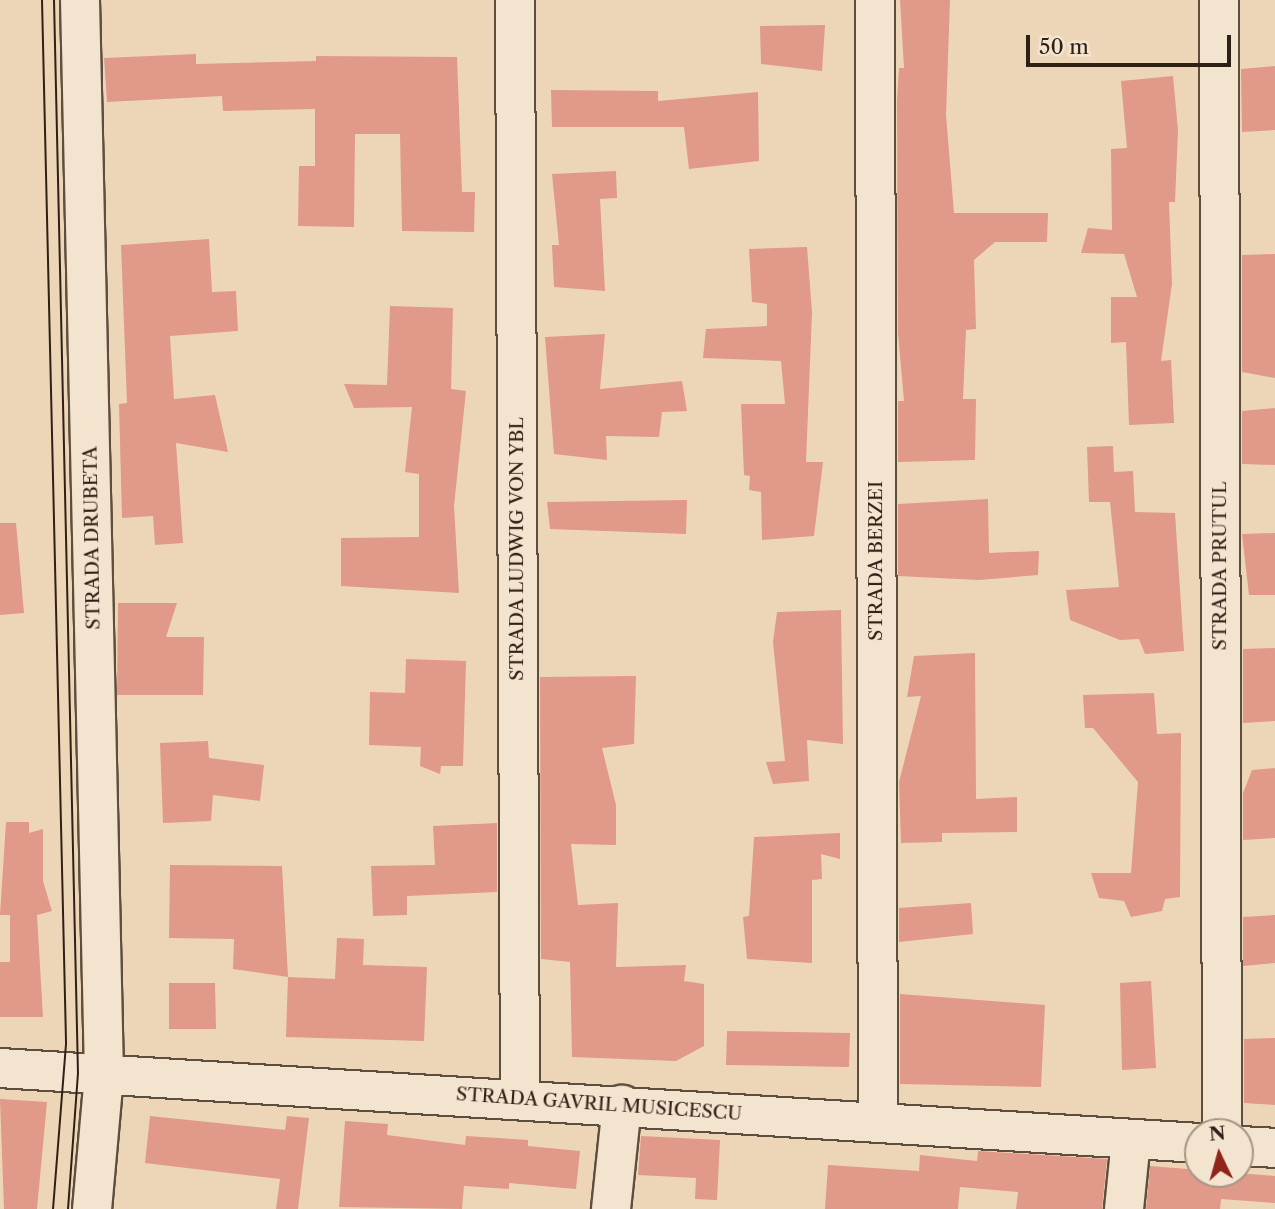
<!DOCTYPE html>
<html>
<head>
<meta charset="utf-8">
<style>
  body { margin:0 }
  #map { position:relative; width:1275px; height:1209px; overflow:hidden; background:#edd6b7; font-family:"Libre Caslon Text",serif }
  div>[style] { position:absolute }
  [style*='--x'] { left:calc(var(--x)*1px); top:calc(var(--y)*1px); width:calc(var(--w)*1px); rotate:calc(var(--a)*1deg) }
  .building>* { inset:0; background:#e19989 }
  .roads { filter:drop-shadow(2px 0 #5e4e3e) drop-shadow(-2px 0 #5e4e3e) drop-shadow(0 2px #5e4e3e) drop-shadow(0 -2px #5e4e3e) }
  .minor>* { height:38px; margin:-19px; padding:0 19px; transform-origin:19px; border-radius:19px; background:#f3e4d0 }
  .tram>* { height:2px; margin:-1px; padding:0 1px; transform-origin:1px; border-radius:1px; background:#2f2015 }
  span { translate:-50% -50%; white-space:nowrap; text-align:center; line-height:1.15; -webkit-text-stroke:6px #f3e4d0; paint-order:stroke }
  .street-label { font-size:19px; color:#2f2015 }
  .north { position:absolute; left:1184px; top:1118px; width:70px; height:70px; box-sizing:border-box; background:#f3e4d0; border:2px solid #a59685; border-radius:50%; rotate:355deg; font-size:19px; font-weight:700; line-height:28px; text-align:center; color:#2f2015 }
  .north::after { content:''; display:block; margin:auto; width:24px; height:32px; background:#8f2418; clip-path:polygon(50% 0,100% 100%,50% 72%,0 100%) }
  .scale { position:absolute; left:1026px; top:35px; width:205px; height:32px; box-sizing:border-box; border:4px solid #2f2015; border-top:0; padding-left:9px; font-size:21px; line-height:24px; white-space:nowrap; color:#2f2015; -webkit-text-stroke:5px #f3e4d0; paint-order:stroke }
</style>
</head>
<body>
<div id="map">
  <div class="building">
    <i style="clip-path:polygon(900px 0,950px 0,946px 115px,954px 213px,1048px 213px,1047px 242px,995px 242px,974px 260px,976px 329px,966px 330px,963px 399px,976px 399px,975px 460px,898px 462px,898px 401px,904px 401px,898px 333px,897px 100px,899px 68px,904px 68px)"></i>
    <i style="clip-path:polygon(825px 25px,822px 71px,761px 64px,760px 26px)"></i>
    <i style="clip-path:polygon(196px 54px,196px 64px,316px 61px,316px 56px,457px 57px,462px 192px,475px 192px,474px 232px,402px 231px,400px 134px,355px 134px,354px 227px,298px 226px,299px 166px,315px 166px,315px 109px,223px 111px,222px 96px,107px 102px,104px 58px)"></i>
    <i style="clip-path:polygon(1275px 66px,1275px 130px,1242px 132px,1241px 69px)"></i>
    <i style="clip-path:polygon(1173px 76px,1178px 130px,1175px 202px,1169px 202px,1172px 284px,1161px 361px,1171px 360px,1174px 423px,1129px 425px,1126px 342px,1111px 343px,1111px 297px,1137px 297px,1124px 254px,1081px 253px,1088px 228px,1112px 230px,1111px 149px,1127px 148px,1121px 81px)"></i>
    <i style="clip-path:polygon(551px 90px,658px 91px,658px 101px,758px 92px,759px 161px,689px 169px,684px 127px,552px 127px)"></i>
    <i style="clip-path:polygon(616px 171px,617px 198px,600px 199px,605px 291px,554px 287px,552px 245px,559px 245px,552px 174px)"></i>
    <i style="clip-path:polygon(209px 239px,212px 292px,236px 291px,238px 331px,170px 336px,174px 399px,215px 395px,228px 452px,176px 443px,183px 543px,155px 545px,153px 516px,122px 518px,119px 404px,127px 403px,121px 245px)"></i>
    <i style="clip-path:polygon(807px 247px,812px 312px,806px 462px,823px 462px,814px 536px,762px 540px,761px 492px,749px 490px,750px 476px,744px 475px,741px 404px,785px 404px,781px 361px,703px 358px,706px 329px,767px 326px,767px 304px,752px 302px,749px 249px)"></i>
    <i style="clip-path:polygon(1275px 254px,1275px 378px,1242px 372px,1242px 255px)"></i>
    <i style="clip-path:polygon(390px 306px,453px 308px,451px 389px,466px 391px,454px 506px,459px 593px,341px 586px,341px 538px,419px 537px,419px 474px,405px 472px,412px 407px,354px 408px,344px 384px,387px 385px)"></i>
    <i style="clip-path:polygon(605px 334px,600px 389px,682px 381px,687px 411px,662px 412px,659px 437px,606px 436px,607px 460px,554px 454px,545px 337px)"></i>
    <i style="clip-path:polygon(1275px 408px,1275px 465px,1242px 464px,1242px 411px)"></i>
    <i style="clip-path:polygon(1113px 446px,1114px 472px,1133px 471px,1135px 512px,1175px 513px,1184px 651px,1145px 654px,1139px 639px,1120px 640px,1070px 620px,1066px 590px,1119px 587px,1110px 502px,1089px 502px,1087px 447px)"></i>
    <i style="clip-path:polygon(988px 499px,989px 553px,1039px 551px,1038px 575px,979px 580px,898px 576px,898px 504px)"></i>
    <i style="clip-path:polygon(687px 500px,686px 534px,550px 529px,547px 502px)"></i>
    <i style="clip-path:polygon(0 523px,16px 523px,24px 613px,0 615px)"></i>
    <i style="clip-path:polygon(1275px 533px,1275px 595px,1249px 595px,1242px 534px)"></i>
    <i style="clip-path:polygon(118px 603px,177px 603px,166px 637px,204px 637px,203px 695px,117px 695px)"></i>
    <i style="clip-path:polygon(841px 610px,843px 744px,807px 740px,809px 781px,773px 784px,766px 762px,785px 761px,773px 642px,777px 612px)"></i>
    <i style="clip-path:polygon(1275px 648px,1275px 721px,1243px 723px,1243px 649px)"></i>
    <i style="clip-path:polygon(975px 653px,976px 799px,1017px 797px,1017px 832px,942px 833px,942px 842px,901px 843px,899px 782px,921px 696px,907px 697px,914px 656px)"></i>
    <i style="clip-path:polygon(406px 659px,466px 661px,463px 766px,441px 766px,440px 774px,420px 766px,421px 747px,369px 745px,370px 692px,405px 693px)"></i>
    <i style="clip-path:polygon(636px 676px,634px 744px,602px 748px,616px 805px,616px 845px,571px 844px,578px 905px,618px 903px,616px 967px,686px 965px,684px 981px,704px 984px,704px 1046px,676px 1061px,572px 1057px,570px 962px,541px 959px,540px 677px)"></i>
    <i style="clip-path:polygon(1154px 693px,1157px 734px,1181px 733px,1180px 897px,1165px 899px,1162px 911px,1131px 917px,1124px 901px,1099px 898px,1091px 873px,1131px 873px,1138px 782px,1093px 728px,1085px 728px,1083px 695px)"></i>
    <i style="clip-path:polygon(208px 741px,209px 758px,264px 765px,260px 801px,213px 795px,211px 821px,163px 823px,160px 743px)"></i>
    <i style="clip-path:polygon(1275px 768px,1275px 838px,1243px 840px,1243px 793px,1252px 770px)"></i>
    <i style="clip-path:polygon(6px 822px,29px 822px,29px 833px,43px 829px,43px 881px,52px 911px,37px 915px,43px 1017px,0 1017px,0 962px,10px 962px,10px 915px,0 915px)"></i>
    <i style="clip-path:polygon(497px 823px,497px 892px,407px 896px,407px 915px,373px 916px,371px 866px,435px 865px,433px 826px)"></i>
    <i style="clip-path:polygon(840px 833px,840px 859px,821px 854px,822px 879px,812px 880px,812px 963px,747px 959px,743px 917px,749px 916px,754px 837px)"></i>
    <i style="clip-path:polygon(170px 865px,282px 866px,288px 977px,233px 969px,234px 939px,169px 938px)"></i>
    <i style="clip-path:polygon(971px 903px,973px 934px,899px 942px,899px 908px)"></i>
    <i style="clip-path:polygon(1275px 915px,1275px 963px,1243px 966px,1243px 917px)"></i>
    <i style="clip-path:polygon(337px 938px,364px 939px,363px 965px,427px 967px,424px 1041px,286px 1037px,288px 977px,335px 979px)"></i>
    <i style="clip-path:polygon(1151px 981px,1156px 1068px,1122px 1070px,1120px 983px)"></i>
    <i style="clip-path:polygon(169px 983px,215px 983px,216px 1029px,169px 1029px)"></i>
    <i style="clip-path:polygon(900px 994px,1045px 1005px,1041px 1087px,900px 1084px)"></i>
    <i style="clip-path:polygon(727px 1031px,850px 1033px,849px 1067px,726px 1065px)"></i>
    <i style="clip-path:polygon(1275px 1038px,1275px 1105px,1244px 1103px,1244px 1039px)"></i>
    <i style="clip-path:polygon(0 1099px,47px 1102px,37px 1209px,4px 1209px)"></i>
    <i style="clip-path:polygon(150px 1116px,285px 1130px,287px 1116px,309px 1118px,298px 1209px,276px 1209px,280px 1179px,145px 1163px)"></i>
    <i style="clip-path:polygon(345px 1121px,388px 1124px,387px 1135px,465px 1145px,466px 1136px,528px 1140px,528px 1146px,580px 1151px,576px 1189px,509px 1183px,509px 1189px,464px 1186px,462px 1209px,339px 1207px)"></i>
    <i style="clip-path:polygon(641px 1136px,720px 1140px,717px 1200px,695px 1199px,696px 1178px,638px 1175px)"></i>
    <i style="clip-path:polygon(978px 1151px,1107px 1159px,1102px 1209px,1016px 1209px,1018px 1192px,960px 1187px,958px 1209px,825px 1209px,828px 1165px,919px 1171px,920px 1155px,977px 1161px)"></i>
    <i style="clip-path:polygon(1150px 1166px,1275px 1176px,1275px 1203px,1221px 1199px,1220px 1209px,1146px 1209px)"></i>
  </div>
  <div class="roads">
    <div class="minor">
      <i style="--x:80;--y:0;--w:1075;--a:88.72"></i>
      <i style="--x:104;--y:1075;--w:135;--a:95.1"></i>
      <i style="--x:515;--y:0;--w:1098;--a:89.74"></i>
      <i style="--x:875;--y:0;--w:1123;--a:89.85"></i>
      <i style="--x:1219;--y:0;--w:1132;--a:89.85"></i>
      <i style="--x:0;--y:1068;--w:1200;--a:3.58"></i>
      <i style="--x:1240;--y:1146;--w:35;--a:3"></i>
      <i style="--x:611;--y:1209;--w:105;--a:-84"></i>
      <i style="--x:1124;--y:1209;--w:69;--a:-84.2"></i>
    </div>
  </div>
  <div class="tram">
    <i style="--x:42;--y:0;--w:1044;--a:88.68"></i>
    <i style="--x:66;--y:1044;--w:166;--a:94.5"></i>
    <i style="--x:54;--y:0;--w:1073;--a:88.72"></i>
    <i style="--x:78;--y:1073;--w:136;--a:94.2"></i>
  </div>
  <div class="street-label">
    <span style="left:92px;top:538px;rotate:-91deg">STRADA DRUBETA</span>
    <span style="left:517px;top:549px;rotate:-90deg">STRADA LUDWIG VON YBL</span>
    <span style="left:876px;top:561px;rotate:-90deg">STRADA BERZEI</span>
    <span style="left:1220px;top:566px;rotate:-90deg">STRADA PRUTUL</span>
    <span style="left:599px;top:1104px;rotate:4deg">STRADA GAVRIL MUSICESCU</span>
  </div>
  <div class="north">N</div>
  <div class="scale">50 m</div>
</div>
</body>
</html>
